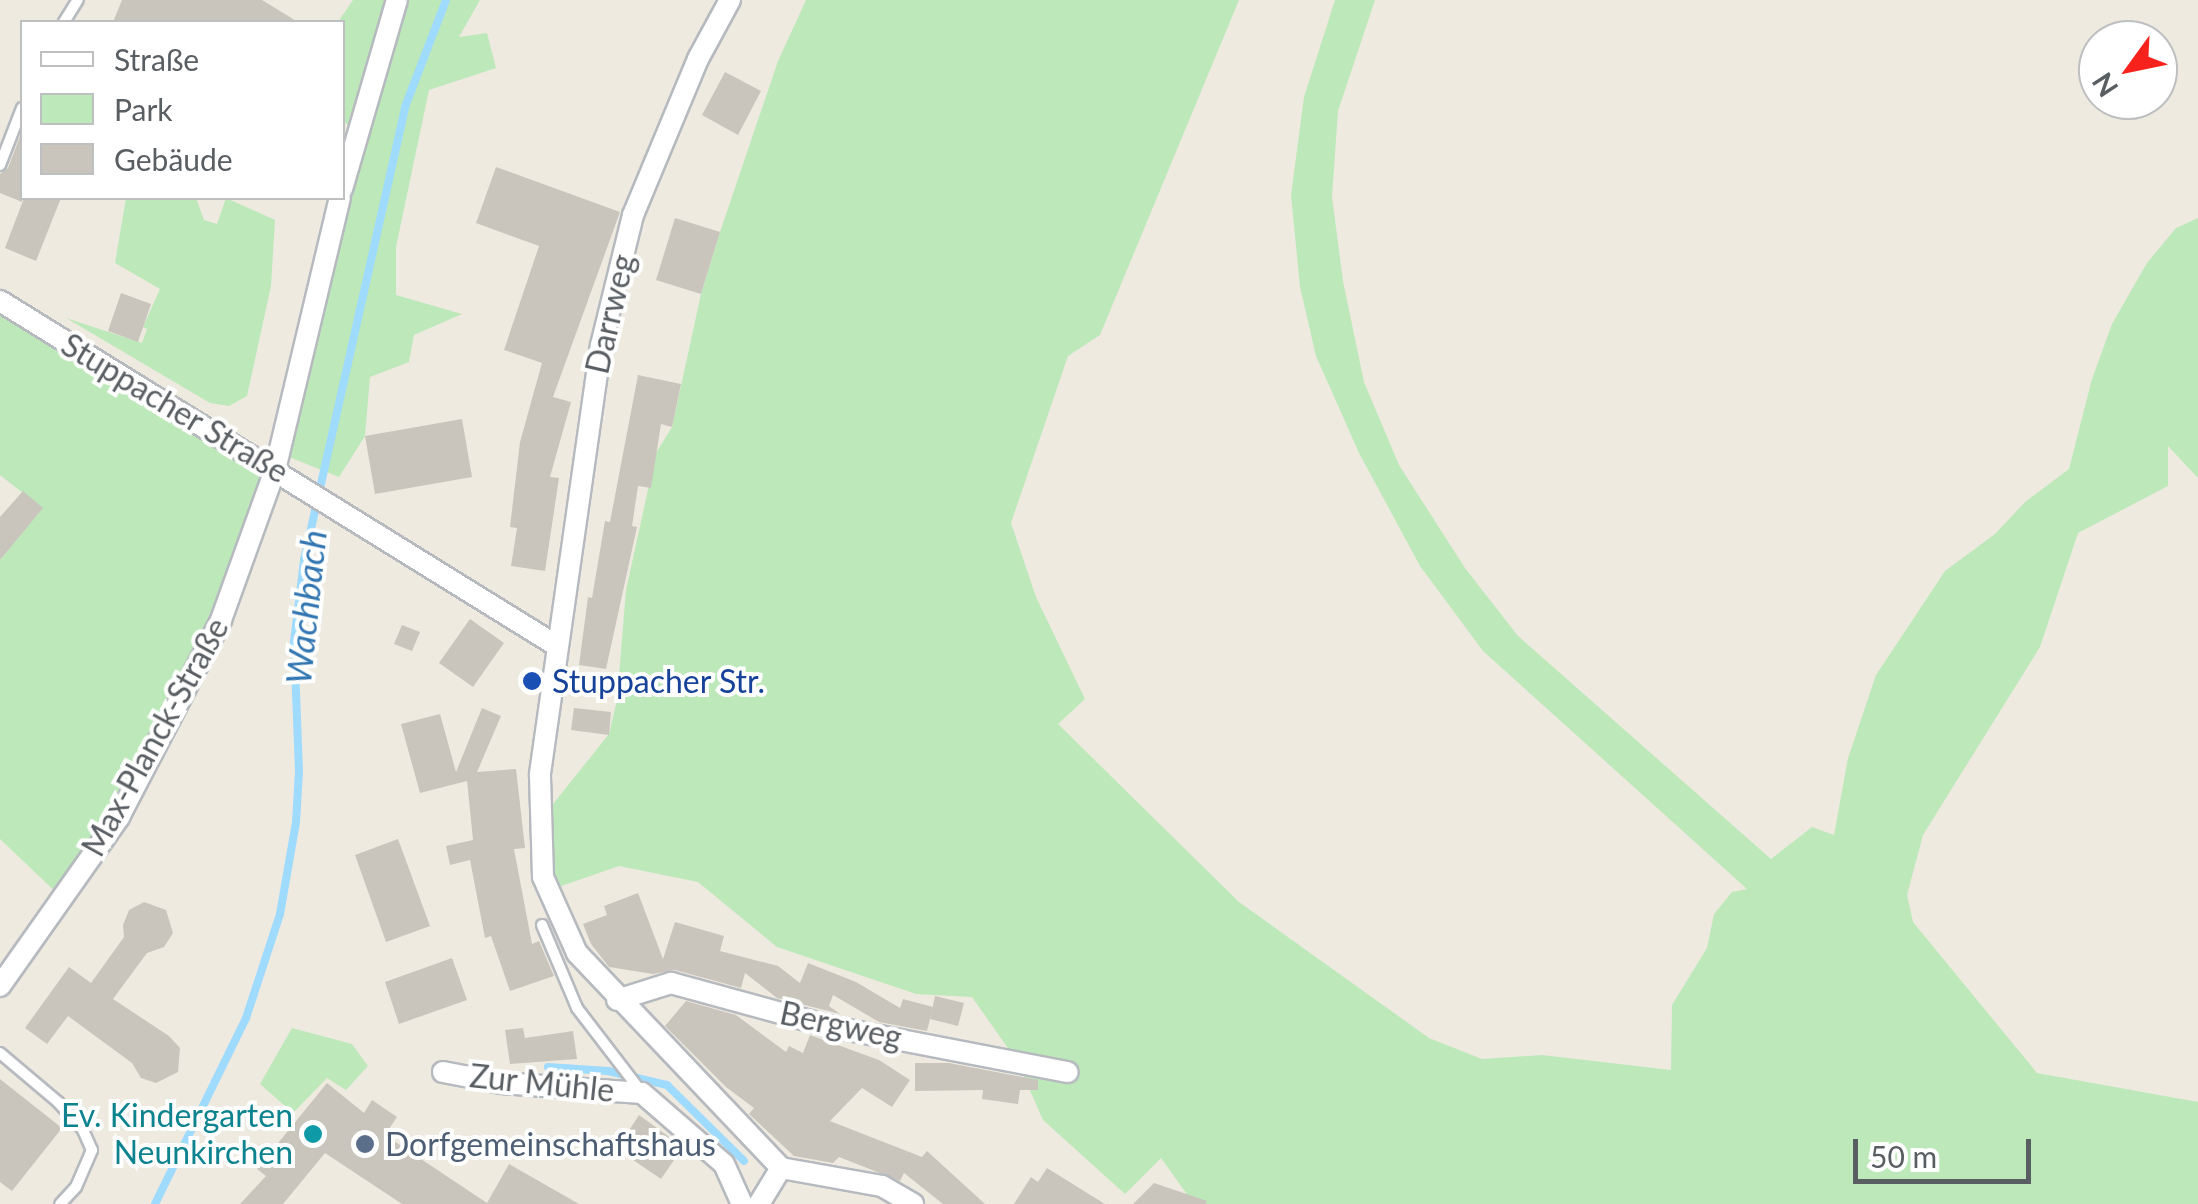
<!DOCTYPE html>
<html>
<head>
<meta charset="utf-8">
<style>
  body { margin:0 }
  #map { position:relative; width:2198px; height:1204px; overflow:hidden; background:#eeeae0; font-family:Lato,sans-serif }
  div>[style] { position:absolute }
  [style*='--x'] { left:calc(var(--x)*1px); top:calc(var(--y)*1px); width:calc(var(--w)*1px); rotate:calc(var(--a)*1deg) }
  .green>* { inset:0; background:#bde8ba }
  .stream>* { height:8px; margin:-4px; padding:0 4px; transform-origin:4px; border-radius:4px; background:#9fdaff }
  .building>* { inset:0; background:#c9c5bd }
  .roads { filter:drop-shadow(2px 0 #b6babf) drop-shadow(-2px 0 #b6babf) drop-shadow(0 2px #b6babf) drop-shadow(0 -2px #b6babf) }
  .service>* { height:10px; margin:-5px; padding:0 5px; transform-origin:5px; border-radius:5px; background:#fff }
  .minor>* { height:20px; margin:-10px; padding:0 10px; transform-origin:10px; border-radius:10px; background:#fff }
  .dots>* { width:28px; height:28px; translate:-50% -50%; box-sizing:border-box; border:5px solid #fff; border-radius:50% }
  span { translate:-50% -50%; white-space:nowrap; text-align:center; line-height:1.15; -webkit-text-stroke:8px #fff; paint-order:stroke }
  .street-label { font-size:32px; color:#595e63 }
  .transit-label { font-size:32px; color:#164399 }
  .left { translate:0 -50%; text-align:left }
  .culture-label { font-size:32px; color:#0d838f }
  .right { translate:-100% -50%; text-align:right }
  .service-label { font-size:32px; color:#4e5e75 }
  .water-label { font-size:35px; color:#3276b1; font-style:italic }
  .legend { position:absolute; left:20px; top:20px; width:325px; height:180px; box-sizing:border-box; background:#fff; border:2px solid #bdbfc1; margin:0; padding:12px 18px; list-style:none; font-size:30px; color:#595e63 }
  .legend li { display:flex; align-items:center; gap:20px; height:50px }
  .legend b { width:50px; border:2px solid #bdbfc1 }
  .north { position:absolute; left:2078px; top:20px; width:100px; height:100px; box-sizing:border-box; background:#fff; border:2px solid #bdbfc1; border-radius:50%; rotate:237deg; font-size:28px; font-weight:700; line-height:40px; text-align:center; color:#595e63 }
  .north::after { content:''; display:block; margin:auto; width:35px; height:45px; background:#f8221c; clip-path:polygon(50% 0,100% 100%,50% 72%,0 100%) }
  .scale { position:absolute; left:1853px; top:1139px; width:178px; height:45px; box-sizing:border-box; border:5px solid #595e63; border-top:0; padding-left:12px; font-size:30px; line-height:35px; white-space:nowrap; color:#595e63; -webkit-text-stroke:8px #fff; paint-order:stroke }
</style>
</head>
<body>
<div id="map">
  <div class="green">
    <i style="clip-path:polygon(353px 0,480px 0,459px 37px,487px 33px,496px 68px,429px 90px,396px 247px,396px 295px,462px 314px,414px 335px,409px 362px,370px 377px,365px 436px,339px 477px,279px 453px,358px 133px,343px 121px,342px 22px,338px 22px)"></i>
    <i style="clip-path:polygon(806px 0,1239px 0,1100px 335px,1068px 356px,1011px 523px,1036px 597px,1085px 699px,1058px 724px,1239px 902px,1429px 1038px,1482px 1059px,1542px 1055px,1671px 1070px,1672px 1005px,1707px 948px,1714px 914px,1732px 892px,1747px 889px,1483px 651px,1420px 566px,1359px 453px,1316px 356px,1300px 287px,1291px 195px,1304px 97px,1335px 0,1375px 0,1338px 111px,1332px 197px,1343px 281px,1364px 382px,1399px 465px,1465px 568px,1518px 636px,1771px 859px,1812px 827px,1834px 835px,1848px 758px,1876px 675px,1945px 571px,1995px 534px,2025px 502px,2069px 469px,2092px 379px,2112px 324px,2147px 263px,2176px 228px,2198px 218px,2198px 478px,2168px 446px,2168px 486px,2078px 533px,2040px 647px,1923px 835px,1907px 895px,1913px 922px,2037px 1073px,2198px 1102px,2198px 1204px,1194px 1204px,1161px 1158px,1125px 1194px,1043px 1120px,1017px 1061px,972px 997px,916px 994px,777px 947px,698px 882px,619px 866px,547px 891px,541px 819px,609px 734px,617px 700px,626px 590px,656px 453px,672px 427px,701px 294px,720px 232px,778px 61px)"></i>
    <i style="clip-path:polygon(126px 198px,196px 198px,204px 220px,217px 224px,226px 198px,275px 220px,271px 286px,247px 396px,229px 406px,210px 403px,66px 318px,142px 343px,147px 329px,143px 327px,160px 289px,115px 263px)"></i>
    <i style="clip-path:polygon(0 301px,275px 470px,221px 620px,62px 898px,0 839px,0 560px,42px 508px,0 475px)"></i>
    <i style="clip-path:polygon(292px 1028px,352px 1044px,368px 1066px,346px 1090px,327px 1078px,293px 1113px,260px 1084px)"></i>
  </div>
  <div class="stream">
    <i style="--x:548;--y:1067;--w:60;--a:3.8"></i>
    <i style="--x:608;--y:1071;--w:61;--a:13.3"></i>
    <i style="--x:667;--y:1085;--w:108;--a:44.6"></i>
    <i style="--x:155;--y:1204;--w:207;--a:-63.9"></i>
    <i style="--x:246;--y:1018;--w:109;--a:-71.9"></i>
    <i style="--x:280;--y:914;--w:93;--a:-80.1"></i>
    <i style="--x:296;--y:822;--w:51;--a:-86.6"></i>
    <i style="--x:299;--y:771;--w:129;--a:-92.2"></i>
    <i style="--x:294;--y:642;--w:83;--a:-83"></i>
    <i style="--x:304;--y:560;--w:464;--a:-77.4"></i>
    <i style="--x:405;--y:107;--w:115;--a:-69"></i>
  </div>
  <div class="building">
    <i style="clip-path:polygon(122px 0,262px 0,298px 22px,113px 22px)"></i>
    <i style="clip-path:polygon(725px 72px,761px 91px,738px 135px,702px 115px)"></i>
    <i style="clip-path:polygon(22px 131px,22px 202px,0 193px,0 174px,8px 168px)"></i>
    <i style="clip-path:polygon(496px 167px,620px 212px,553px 397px,571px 402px,550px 477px,559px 478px,545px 571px,511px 566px,517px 528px,510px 527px,520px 442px,542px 363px,504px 350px,539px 246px,476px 223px)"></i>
    <i style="clip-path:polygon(24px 198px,61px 198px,36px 261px,5px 248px)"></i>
    <i style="clip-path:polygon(675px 218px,720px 232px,701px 294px,656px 280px)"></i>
    <i style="clip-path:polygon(121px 293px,151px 304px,138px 342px,108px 331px)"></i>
    <i style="clip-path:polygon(638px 375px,681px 384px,672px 427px,661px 424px,651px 488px,638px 486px,632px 526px,637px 527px,606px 669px,579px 665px,588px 597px,592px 598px,605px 521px,610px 522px)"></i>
    <i style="clip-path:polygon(462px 419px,472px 477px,375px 494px,365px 436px)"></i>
    <i style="clip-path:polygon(23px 491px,43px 508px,0 560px,0 517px)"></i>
    <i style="clip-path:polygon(470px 619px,504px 643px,473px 687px,439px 663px)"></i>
    <i style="clip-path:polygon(402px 625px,420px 632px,412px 651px,394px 644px)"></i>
    <i style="clip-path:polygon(482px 708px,501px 716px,477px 772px,516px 769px,525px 848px,514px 849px,532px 944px,539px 941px,554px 976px,510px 991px,491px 936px,485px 938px,470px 860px,450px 865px,446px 846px,473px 840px,467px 781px,420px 793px,401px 724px,440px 714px,456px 772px)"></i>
    <i style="clip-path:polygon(574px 708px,611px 712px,609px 735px,571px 730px)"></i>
    <i style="clip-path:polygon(398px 839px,430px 926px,386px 942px,355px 855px)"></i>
    <i style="clip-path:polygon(638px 893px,663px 959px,675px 922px,724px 936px,720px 951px,778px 966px,800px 983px,808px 963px,856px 982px,900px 1008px,903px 999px,933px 1007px,927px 1031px,879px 1022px,833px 995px,829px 1006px,840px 1014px,777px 998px,745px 973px,741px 988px,675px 970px,653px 974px,609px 967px,591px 944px,583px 924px,607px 915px,604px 906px)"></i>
    <i style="clip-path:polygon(144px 902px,166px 910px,173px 933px,164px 947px,147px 953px,113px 999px,169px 1036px,180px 1048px,178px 1072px,156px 1083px,141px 1078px,132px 1063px,68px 1016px,47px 1044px,25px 1028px,69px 967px,91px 983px,124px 937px,123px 925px,129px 910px)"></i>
    <i style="clip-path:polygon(452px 958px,467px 1000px,399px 1024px,385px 982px)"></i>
    <i style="clip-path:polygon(935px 996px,964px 1003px,958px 1026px,930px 1019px)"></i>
    <i style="clip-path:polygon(686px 1001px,736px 1015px,786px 1052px,789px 1046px,803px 1053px,810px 1035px,879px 1060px,910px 1080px,892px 1107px,862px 1088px,830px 1121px,922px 1157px,927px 1151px,985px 1204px,943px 1204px,904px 1173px,900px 1181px,839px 1157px,833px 1163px,794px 1156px,749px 1114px,754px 1108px,726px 1087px,665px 1026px)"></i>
    <i style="clip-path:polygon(523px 1028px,525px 1038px,573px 1031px,577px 1059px,510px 1064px,505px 1030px)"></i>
    <i style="clip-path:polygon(915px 1063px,949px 1063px,1038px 1080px,1038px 1090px,1020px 1090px,1018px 1104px,982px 1099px,983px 1090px,915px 1091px)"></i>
    <i style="clip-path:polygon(0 1079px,62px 1128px,12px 1191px,0 1182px)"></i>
    <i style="clip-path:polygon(327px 1083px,364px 1113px,372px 1100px,397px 1117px,385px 1135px,487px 1203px,509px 1164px,579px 1204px,402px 1204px,325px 1153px,283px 1204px,240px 1204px,266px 1176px,257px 1169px)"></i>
    <i style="clip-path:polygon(639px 1115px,683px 1147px,661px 1179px,617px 1149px)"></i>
    <i style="clip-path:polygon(1047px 1168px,1105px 1204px,1014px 1204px,1031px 1177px,1038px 1182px)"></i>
    <i style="clip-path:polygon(1154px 1183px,1207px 1201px,1206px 1204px,1133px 1204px)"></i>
  </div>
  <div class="roads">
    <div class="service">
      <i style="--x:64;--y:22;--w:26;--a:-58"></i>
      <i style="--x:0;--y:165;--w:61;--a:-68.9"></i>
      <i style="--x:542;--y:925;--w:90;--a:67.1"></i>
      <i style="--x:577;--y:1008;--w:103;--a:52.5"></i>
      <i style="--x:0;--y:1053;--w:76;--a:40.2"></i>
      <i style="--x:58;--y:1102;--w:38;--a:48"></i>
      <i style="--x:83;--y:1130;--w:22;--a:66"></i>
      <i style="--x:92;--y:1150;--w:40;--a:113.4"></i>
      <i style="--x:76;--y:1187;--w:23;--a:133"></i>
    </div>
    <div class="minor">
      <i style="--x:730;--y:0;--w:67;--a:118.5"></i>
      <i style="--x:698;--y:59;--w:169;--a:112.6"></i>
      <i style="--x:633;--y:215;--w:134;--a:103.8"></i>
      <i style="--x:601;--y:345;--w:435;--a:98.1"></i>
      <i style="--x:540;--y:776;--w:101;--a:88.3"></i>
      <i style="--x:543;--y:877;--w:83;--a:65.9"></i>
      <i style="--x:577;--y:953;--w:296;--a:46.5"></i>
      <i style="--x:342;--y:189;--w:197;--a:-73.8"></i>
      <i style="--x:0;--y:301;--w:655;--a:31.77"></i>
      <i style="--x:0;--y:986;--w:207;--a:-54.8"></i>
      <i style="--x:119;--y:817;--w:222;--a:-62.6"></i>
      <i style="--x:221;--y:620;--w:159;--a:-70.2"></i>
      <i style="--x:275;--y:470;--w:280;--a:-76.6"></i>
      <i style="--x:617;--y:1000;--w:57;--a:-17.5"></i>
      <i style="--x:671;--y:983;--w:163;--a:15.3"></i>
      <i style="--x:828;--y:1026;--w:244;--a:10.9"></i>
      <i style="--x:443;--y:1072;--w:59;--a:10.7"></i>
      <i style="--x:501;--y:1083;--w:141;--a:4.1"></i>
      <i style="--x:642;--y:1093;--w:108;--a:40.9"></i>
      <i style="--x:724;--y:1164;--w:44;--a:65.8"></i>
      <i style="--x:781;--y:1168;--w:103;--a:10.1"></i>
      <i style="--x:882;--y:1186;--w:36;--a:30"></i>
      <i style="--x:759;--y:1204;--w:42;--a:-58.6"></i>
    </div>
  </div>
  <div class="dots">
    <i style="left:532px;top:681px;background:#1a4fb4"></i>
    <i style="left:313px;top:1134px;background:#0f9aa8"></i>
    <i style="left:365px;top:1144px;background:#5c6f8a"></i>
  </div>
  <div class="street-label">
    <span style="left:610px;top:314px;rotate:-77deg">Darrweg</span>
    <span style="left:175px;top:408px;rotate:31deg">Stuppacher Straße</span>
    <span style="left:155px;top:737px;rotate:-61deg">Max-Planck-Straße</span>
    <span style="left:841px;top:1025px;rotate:12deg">Bergweg</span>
    <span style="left:542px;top:1083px;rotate:6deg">Zur Mühle</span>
  </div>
  <div class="transit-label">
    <span class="left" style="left:552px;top:681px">Stuppacher Str.</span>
  </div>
  <div class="culture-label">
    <span class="right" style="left:293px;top:1134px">Ev. Kindergarten<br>Neunkirchen</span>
  </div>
  <div class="service-label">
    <span class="left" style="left:385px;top:1144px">Dorfgemeinschaftshaus</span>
  </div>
  <div class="water-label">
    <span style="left:305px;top:607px;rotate:-84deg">Wachbach</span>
  </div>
  <ul class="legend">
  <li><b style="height:12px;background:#fff"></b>Straße</li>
  <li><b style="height:28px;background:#bde8ba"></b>Park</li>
  <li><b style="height:28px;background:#c9c5bd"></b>Gebäude</li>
  </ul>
  <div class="north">N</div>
  <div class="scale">50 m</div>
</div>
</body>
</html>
